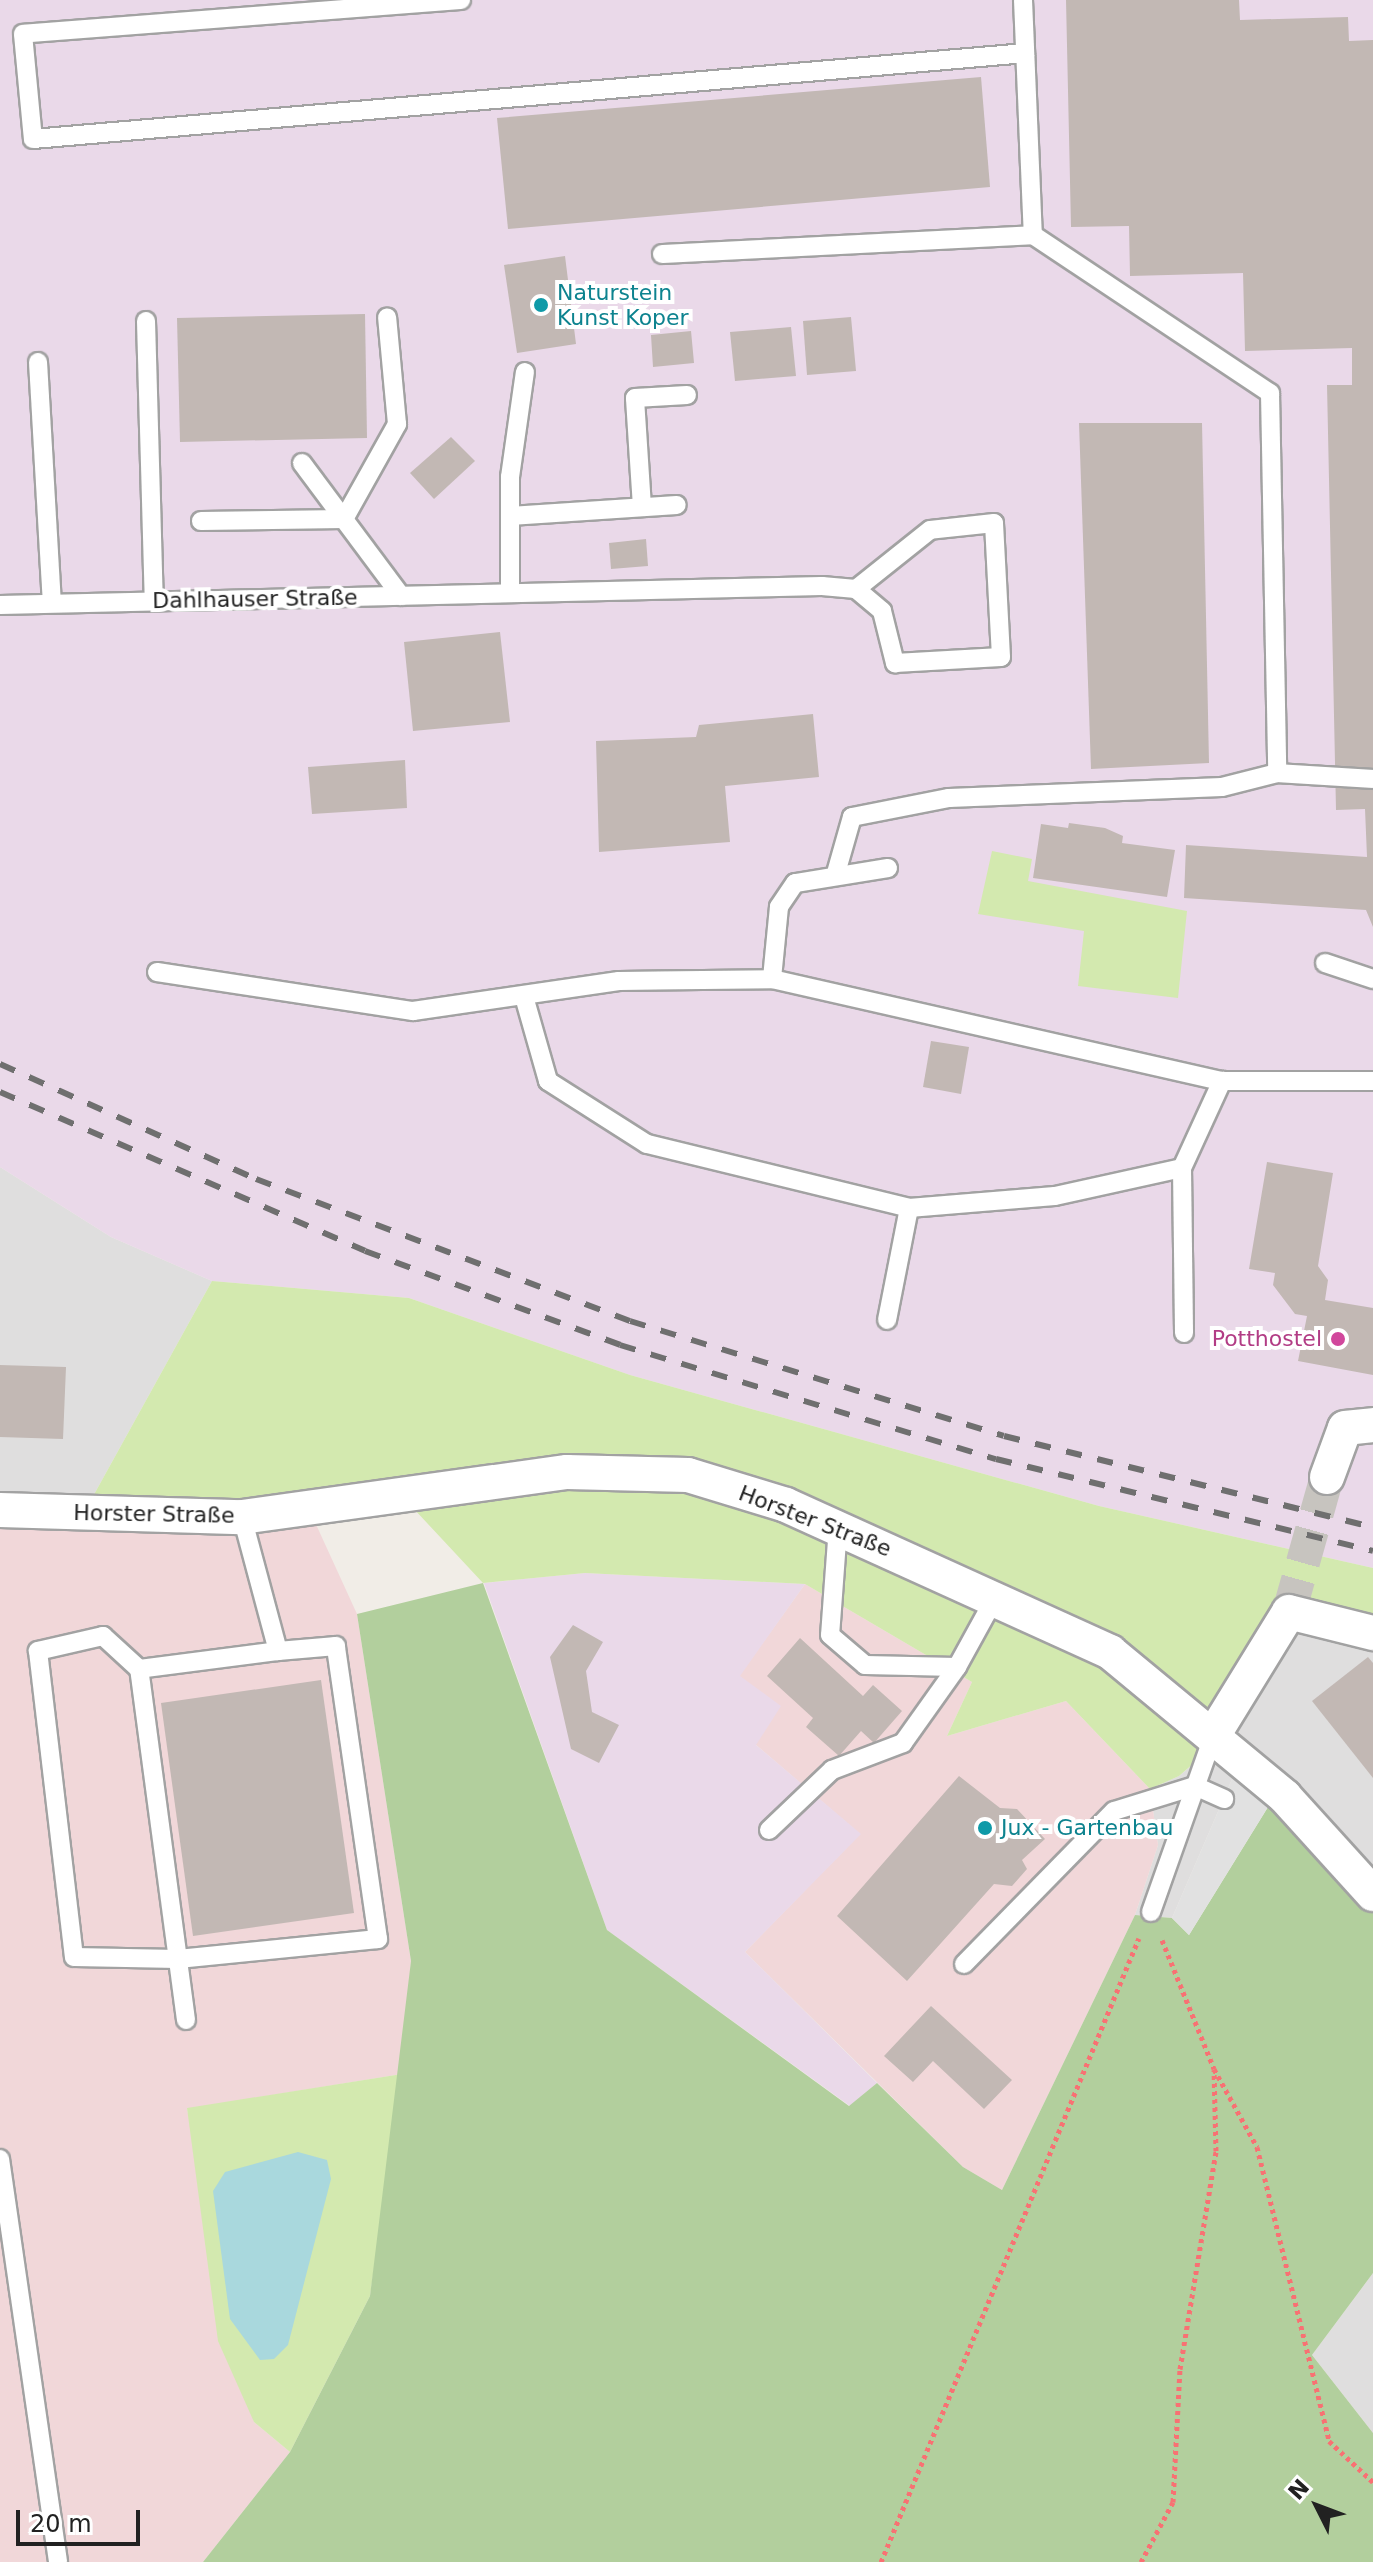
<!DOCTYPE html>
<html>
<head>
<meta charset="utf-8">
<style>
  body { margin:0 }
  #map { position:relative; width:1373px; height:2562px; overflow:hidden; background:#f1ede7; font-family:"DejaVu Sans",sans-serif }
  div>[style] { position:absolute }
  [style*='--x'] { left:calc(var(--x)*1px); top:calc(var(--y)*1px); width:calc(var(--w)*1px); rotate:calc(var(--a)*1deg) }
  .residential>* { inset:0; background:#dfdede }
  .commercial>* { inset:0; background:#f1d7d9 }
  .industrial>* { inset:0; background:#ead9e9 }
  .grass>* { inset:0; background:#d3e9af }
  .forest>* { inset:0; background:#b2cf9d }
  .parking>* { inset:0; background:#e1e1e1 }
  .water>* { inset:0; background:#a9d8dd }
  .building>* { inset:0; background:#c2b8b4 }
  .minor-tunnel>* { height:34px; margin-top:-17px; transform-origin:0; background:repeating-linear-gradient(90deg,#c7c4bf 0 34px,transparent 0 51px) }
  .path>* { height:5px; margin-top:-2.5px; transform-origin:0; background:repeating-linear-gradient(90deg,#f87173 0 4px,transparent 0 8px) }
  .roads { filter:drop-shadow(2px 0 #a2a2a2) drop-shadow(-2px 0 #a2a2a2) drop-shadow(0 2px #a2a2a2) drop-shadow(0 -2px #a2a2a2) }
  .service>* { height:18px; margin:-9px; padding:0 9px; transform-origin:9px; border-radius:9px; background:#fff }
  .minor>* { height:34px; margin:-17px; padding:0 17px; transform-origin:17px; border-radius:17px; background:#fff }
  .rail>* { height:6px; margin-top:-3px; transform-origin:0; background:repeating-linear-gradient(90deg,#6f6f6f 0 16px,transparent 0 32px) }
  .dots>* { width:22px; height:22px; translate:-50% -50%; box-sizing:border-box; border:4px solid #fff; border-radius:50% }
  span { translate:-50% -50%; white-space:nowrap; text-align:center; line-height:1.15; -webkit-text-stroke:8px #fff; paint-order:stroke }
  .culture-label { font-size:22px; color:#0d838f }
  .left { translate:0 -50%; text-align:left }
  .street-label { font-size:22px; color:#212121 }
  .hotel-label { font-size:22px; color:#b23c85 }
  .right { translate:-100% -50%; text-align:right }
  .north { position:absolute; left:1277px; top:2466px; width:80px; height:80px; -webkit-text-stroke:6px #fff; paint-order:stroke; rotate:312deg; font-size:22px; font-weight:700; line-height:32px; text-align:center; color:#212121 }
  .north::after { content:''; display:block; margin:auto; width:28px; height:36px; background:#212121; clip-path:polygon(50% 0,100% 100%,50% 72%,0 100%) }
  .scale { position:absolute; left:16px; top:2510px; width:124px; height:36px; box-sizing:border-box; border:4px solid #212121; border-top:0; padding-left:10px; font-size:24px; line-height:28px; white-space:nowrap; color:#212121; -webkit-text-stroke:6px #fff; paint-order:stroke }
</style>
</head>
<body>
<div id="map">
  <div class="residential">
    <i style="clip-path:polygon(0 1167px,111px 1237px,212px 1281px,86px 1509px,0 1507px)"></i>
    <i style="clip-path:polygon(1303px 1614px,1373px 1634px,1373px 1877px,1236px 1770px,1172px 1918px,1135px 1915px,1158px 1845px,1150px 1789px,1179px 1776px,1231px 1733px)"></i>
    <i style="clip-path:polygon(1373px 2273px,1373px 2433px,1312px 2355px)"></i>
  </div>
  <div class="commercial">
    <i style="clip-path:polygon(0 1517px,314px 1520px,357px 1614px,411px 1961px,402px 2074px,187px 2109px,254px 2422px,290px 2452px,203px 2562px,0 2562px)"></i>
    <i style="clip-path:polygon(805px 1584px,972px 1682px,947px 1736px,1066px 1701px,1150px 1789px,1158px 1845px,1135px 1915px,1002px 2190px,963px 2167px,745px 1952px,860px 1834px,755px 1744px,739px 1676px)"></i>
  </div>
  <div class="industrial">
    <i style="clip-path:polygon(0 0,1373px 0,1373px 1568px,1099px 1506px,630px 1375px,409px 1298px,212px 1281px,111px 1237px,0 1167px)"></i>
    <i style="clip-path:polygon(585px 1573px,805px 1584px,740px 1676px,781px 1706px,756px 1745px,861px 1834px,745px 1952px,877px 2083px,850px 2106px,607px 1930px,484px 1583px)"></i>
  </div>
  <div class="grass">
    <i style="clip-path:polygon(992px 851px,1032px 859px,1028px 881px,1187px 911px,1178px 998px,1078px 986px,1084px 931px,978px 914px)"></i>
    <i style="clip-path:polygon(212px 1281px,409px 1298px,630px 1375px,1099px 1506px,1373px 1568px,1373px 1630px,1289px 1609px,1224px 1737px,1179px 1776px,1150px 1789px,1066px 1701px,947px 1736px,972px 1682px,805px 1584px,585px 1573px,483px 1583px,400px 1494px,86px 1509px)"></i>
    <i style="clip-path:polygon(402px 2074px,370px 2296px,290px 2452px,254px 2422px,218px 2341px,187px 2108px)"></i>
  </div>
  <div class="forest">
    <i style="clip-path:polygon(483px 1583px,607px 1930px,849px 2106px,877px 2083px,963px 2167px,1002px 2190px,1135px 1915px,1172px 1918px,1189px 1935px,1273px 1799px,1373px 1897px,1373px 2273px,1312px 2355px,1373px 2433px,1373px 2562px,203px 2562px,290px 2452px,370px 2296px,411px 1961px,357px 1614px)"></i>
  </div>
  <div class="parking">
    <i style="clip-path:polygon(1236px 1770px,1273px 1799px,1189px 1935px,1172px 1918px)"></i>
  </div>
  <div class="water">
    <i style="clip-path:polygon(298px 2152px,327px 2160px,331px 2179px,288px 2345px,274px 2359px,260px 2360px,230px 2319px,213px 2191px,225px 2172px)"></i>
  </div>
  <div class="building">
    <i style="clip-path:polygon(1066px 0,1239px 0,1240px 20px,1348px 17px,1349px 41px,1373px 40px,1373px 927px,1366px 910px,1184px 898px,1186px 845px,1367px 857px,1365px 809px,1336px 810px,1327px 385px,1352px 385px,1352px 348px,1245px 351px,1243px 273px,1130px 276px,1129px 226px,1071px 227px)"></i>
    <i style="clip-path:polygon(981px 77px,990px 187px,508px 229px,497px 118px)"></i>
    <i style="clip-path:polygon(565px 256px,576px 344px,517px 353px,504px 265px)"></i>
    <i style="clip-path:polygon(365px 314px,367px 438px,180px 442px,177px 318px)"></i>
    <i style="clip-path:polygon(851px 317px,856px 371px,807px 375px,803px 321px)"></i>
    <i style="clip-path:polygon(791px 327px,796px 376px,735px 381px,730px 332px)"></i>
    <i style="clip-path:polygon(691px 331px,694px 363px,653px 367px,651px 335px)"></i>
    <i style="clip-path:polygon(1079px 423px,1202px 423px,1209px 763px,1091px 769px)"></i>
    <i style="clip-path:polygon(451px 437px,475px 461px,434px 499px,410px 473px)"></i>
    <i style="clip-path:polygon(646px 539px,648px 566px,611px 569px,609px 543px)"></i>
    <i style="clip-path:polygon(500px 632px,510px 722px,413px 731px,404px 642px)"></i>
    <i style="clip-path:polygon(813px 714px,819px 777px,725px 786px,730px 842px,599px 852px,596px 741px,696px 737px,699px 725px)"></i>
    <i style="clip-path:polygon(405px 760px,407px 808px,312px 814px,308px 767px)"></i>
    <i style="clip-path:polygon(1069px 823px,1105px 828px,1123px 836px,1122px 843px,1175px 850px,1167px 897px,1033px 878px,1041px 824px,1068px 828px)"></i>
    <i style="clip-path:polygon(931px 1041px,969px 1047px,961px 1094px,923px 1087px)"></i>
    <i style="clip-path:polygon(1267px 1162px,1333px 1173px,1318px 1266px,1328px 1280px,1325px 1300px,1373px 1308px,1373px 1375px,1298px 1361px,1307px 1316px,1295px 1314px,1273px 1285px,1275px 1273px,1249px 1269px)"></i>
    <i style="clip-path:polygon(0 1365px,66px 1367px,63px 1439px,0 1437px)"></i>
    <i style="clip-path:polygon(573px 1625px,603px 1642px,586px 1671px,592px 1712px,619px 1725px,599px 1763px,571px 1749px,550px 1657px)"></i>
    <i style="clip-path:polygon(800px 1638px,863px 1696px,873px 1685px,902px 1711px,874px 1743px,861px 1731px,839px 1756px,806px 1727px,813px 1718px,767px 1676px)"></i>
    <i style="clip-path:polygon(1368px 1657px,1373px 1663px,1373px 1778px,1312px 1701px)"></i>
    <i style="clip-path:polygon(321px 1680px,354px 1913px,193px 1936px,161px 1703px)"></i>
    <i style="clip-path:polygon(959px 1776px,1000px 1808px,1017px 1809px,1045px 1839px,1022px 1860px,1027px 1869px,1012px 1886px,994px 1884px,907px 1981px,837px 1916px)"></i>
    <i style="clip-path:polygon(931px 2006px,1012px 2080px,984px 2109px,933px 2061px,913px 2082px,884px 2056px)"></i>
  </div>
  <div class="minor-tunnel">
    <i style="--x:1289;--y:1612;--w:140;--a:-74.3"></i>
  </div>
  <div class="path">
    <i style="--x:1162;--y:1940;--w:139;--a:68"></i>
    <i style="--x:1214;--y:2069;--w:89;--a:61.1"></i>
    <i style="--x:1257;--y:2147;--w:303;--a:76.2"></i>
    <i style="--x:1329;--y:2441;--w:60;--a:43"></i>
    <i style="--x:881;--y:2562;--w:675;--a:-67.54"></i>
    <i style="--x:1141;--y:2562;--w:68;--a:-61.9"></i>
    <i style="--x:1173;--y:2502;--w:133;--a:-87"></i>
    <i style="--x:1180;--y:2369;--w:221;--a:-80.6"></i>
    <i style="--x:1216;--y:2151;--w:81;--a:-91.4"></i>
  </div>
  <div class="roads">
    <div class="service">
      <i style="--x:461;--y:0;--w:439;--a:175.6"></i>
      <i style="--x:23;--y:34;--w:105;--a:84.6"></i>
      <i style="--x:33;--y:139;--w:996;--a:-4.95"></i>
      <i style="--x:1023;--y:0;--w:235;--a:87.6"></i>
      <i style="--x:662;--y:254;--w:371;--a:-2.9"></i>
      <i style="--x:1033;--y:235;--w:285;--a:33.7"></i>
      <i style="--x:1270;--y:393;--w:380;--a:88.9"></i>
      <i style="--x:1277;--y:773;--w:96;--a:3.6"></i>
      <i style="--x:146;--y:321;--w:280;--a:88.4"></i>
      <i style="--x:38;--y:362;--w:241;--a:86.7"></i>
      <i style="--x:302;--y:463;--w:166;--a:53.3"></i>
      <i style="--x:642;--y:507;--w:109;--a:-93.7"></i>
      <i style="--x:635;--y:398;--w:52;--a:-3.3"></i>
      <i style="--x:510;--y:516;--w:167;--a:-3.8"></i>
      <i style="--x:201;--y:521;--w:143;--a:-0.8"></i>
      <i style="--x:344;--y:519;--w:109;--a:-60.8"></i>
      <i style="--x:397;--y:424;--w:107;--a:-95.3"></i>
      <i style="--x:510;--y:593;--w:116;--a:-90"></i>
      <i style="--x:510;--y:477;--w:106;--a:-81.9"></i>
      <i style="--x:0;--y:605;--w:822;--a:-1.32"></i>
      <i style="--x:822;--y:586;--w:34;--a:5"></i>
      <i style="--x:856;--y:589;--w:34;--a:40"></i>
      <i style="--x:882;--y:611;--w:54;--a:76"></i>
      <i style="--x:895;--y:663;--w:106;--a:-3.2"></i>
      <i style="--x:1001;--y:657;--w:134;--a:-93"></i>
      <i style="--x:994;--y:523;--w:64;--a:173.8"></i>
      <i style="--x:930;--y:530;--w:95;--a:141.4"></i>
      <i style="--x:888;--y:868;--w:94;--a:170.8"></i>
      <i style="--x:795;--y:883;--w:29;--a:124"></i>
      <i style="--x:779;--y:907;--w:72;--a:95.6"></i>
      <i style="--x:772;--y:979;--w:461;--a:12.8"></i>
      <i style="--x:1222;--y:1081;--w:151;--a:0"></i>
      <i style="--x:836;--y:873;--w:58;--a:-74.1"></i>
      <i style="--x:852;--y:817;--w:99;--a:-11.1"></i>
      <i style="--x:949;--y:798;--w:273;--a:-2.3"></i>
      <i style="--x:1222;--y:787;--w:57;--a:-14.3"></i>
      <i style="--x:1325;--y:963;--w:51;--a:18.4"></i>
      <i style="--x:157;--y:972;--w:259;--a:8.7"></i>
      <i style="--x:413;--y:1011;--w:208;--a:-8.3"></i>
      <i style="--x:619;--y:981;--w:153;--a:-0.7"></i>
      <i style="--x:525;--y:1000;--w:84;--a:74.1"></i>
      <i style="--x:548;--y:1081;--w:117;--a:32.5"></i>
      <i style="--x:647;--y:1144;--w:270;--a:13.7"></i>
      <i style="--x:909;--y:1208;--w:114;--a:101.1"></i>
      <i style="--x:1182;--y:1168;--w:165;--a:89.3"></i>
      <i style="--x:909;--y:1208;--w:146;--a:-4.7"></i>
      <i style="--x:1055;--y:1196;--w:130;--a:-12.4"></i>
      <i style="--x:1182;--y:1168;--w:96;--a:-65.3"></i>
      <i style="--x:838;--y:1527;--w:108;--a:94.2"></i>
      <i style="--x:830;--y:1635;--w:46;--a:40.6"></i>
      <i style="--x:865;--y:1665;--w:92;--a:1.2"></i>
      <i style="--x:957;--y:1667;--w:81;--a:-61.2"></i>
      <i style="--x:139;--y:1669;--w:49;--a:-137.5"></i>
      <i style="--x:103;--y:1636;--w:67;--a:167"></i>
      <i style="--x:38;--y:1651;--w:308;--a:83.3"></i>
      <i style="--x:74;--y:1957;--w:104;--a:1.1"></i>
      <i style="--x:178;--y:1959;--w:201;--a:-5.7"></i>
      <i style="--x:378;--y:1939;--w:296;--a:-98.2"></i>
      <i style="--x:336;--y:1646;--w:58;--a:175.1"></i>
      <i style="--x:769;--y:1830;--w:87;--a:-43.6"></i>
      <i style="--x:832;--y:1770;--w:76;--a:-20.8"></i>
      <i style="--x:903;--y:1743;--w:93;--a:-54.6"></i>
      <i style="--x:1151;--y:1912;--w:189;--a:-70.5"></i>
      <i style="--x:964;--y:1964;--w:214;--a:-45.6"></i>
      <i style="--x:1114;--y:1811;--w:85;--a:-17.2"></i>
      <i style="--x:1195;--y:1786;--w:32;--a:24"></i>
      <i style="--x:186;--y:2020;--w:354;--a:-97.6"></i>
      <i style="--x:139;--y:1669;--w:140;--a:-7.4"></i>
      <i style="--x:278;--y:1651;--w:139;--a:-105"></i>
      <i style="--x:0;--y:2159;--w:407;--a:81.8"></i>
    </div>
    <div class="minor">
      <i style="--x:1327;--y:1477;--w:52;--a:-69.8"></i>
      <i style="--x:1345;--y:1428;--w:28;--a:-6"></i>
      <i style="--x:0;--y:1510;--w:242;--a:1.7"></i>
      <i style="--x:242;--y:1517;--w:328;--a:-7.9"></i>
      <i style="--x:567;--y:1472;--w:121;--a:1.4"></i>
      <i style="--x:688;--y:1475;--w:102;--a:17"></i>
      <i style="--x:786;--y:1505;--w:356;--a:24.4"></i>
      <i style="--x:1110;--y:1652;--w:227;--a:39.6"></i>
      <i style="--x:1285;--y:1797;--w:131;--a:47.8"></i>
      <i style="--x:1214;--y:1734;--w:143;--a:-58.4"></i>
      <i style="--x:1289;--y:1612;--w:87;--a:14"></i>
    </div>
  </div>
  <div class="rail">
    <i style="--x:0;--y:1064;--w:281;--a:24.2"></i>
    <i style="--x:256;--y:1179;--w:400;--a:20.8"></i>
    <i style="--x:630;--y:1321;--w:391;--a:17.1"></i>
    <i style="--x:1004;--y:1436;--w:380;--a:13.9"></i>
    <i style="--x:0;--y:1092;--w:398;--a:23.5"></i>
    <i style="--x:365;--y:1251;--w:272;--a:20.2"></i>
    <i style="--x:620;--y:1345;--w:393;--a:16.9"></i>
    <i style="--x:996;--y:1459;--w:388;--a:13.7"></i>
  </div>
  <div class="dots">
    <i style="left:541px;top:305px;background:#0f9aa8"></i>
    <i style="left:1338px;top:1339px;background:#d1479c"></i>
    <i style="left:985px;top:1828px;background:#0f9aa8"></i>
  </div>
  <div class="culture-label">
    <span class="left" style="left:557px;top:305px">Naturstein<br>Kunst Koper</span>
    <span class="left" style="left:1001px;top:1828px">Jux - Gartenbau</span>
  </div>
  <div class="street-label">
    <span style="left:255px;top:599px;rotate:-1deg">Dahlhauser Straße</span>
    <span style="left:154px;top:1514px;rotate:1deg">Horster Straße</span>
    <span style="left:815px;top:1521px;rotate:21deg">Horster Straße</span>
  </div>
  <div class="hotel-label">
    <span class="right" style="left:1322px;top:1339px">Potthostel</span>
  </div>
  <div class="north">N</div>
  <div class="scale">20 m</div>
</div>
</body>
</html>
